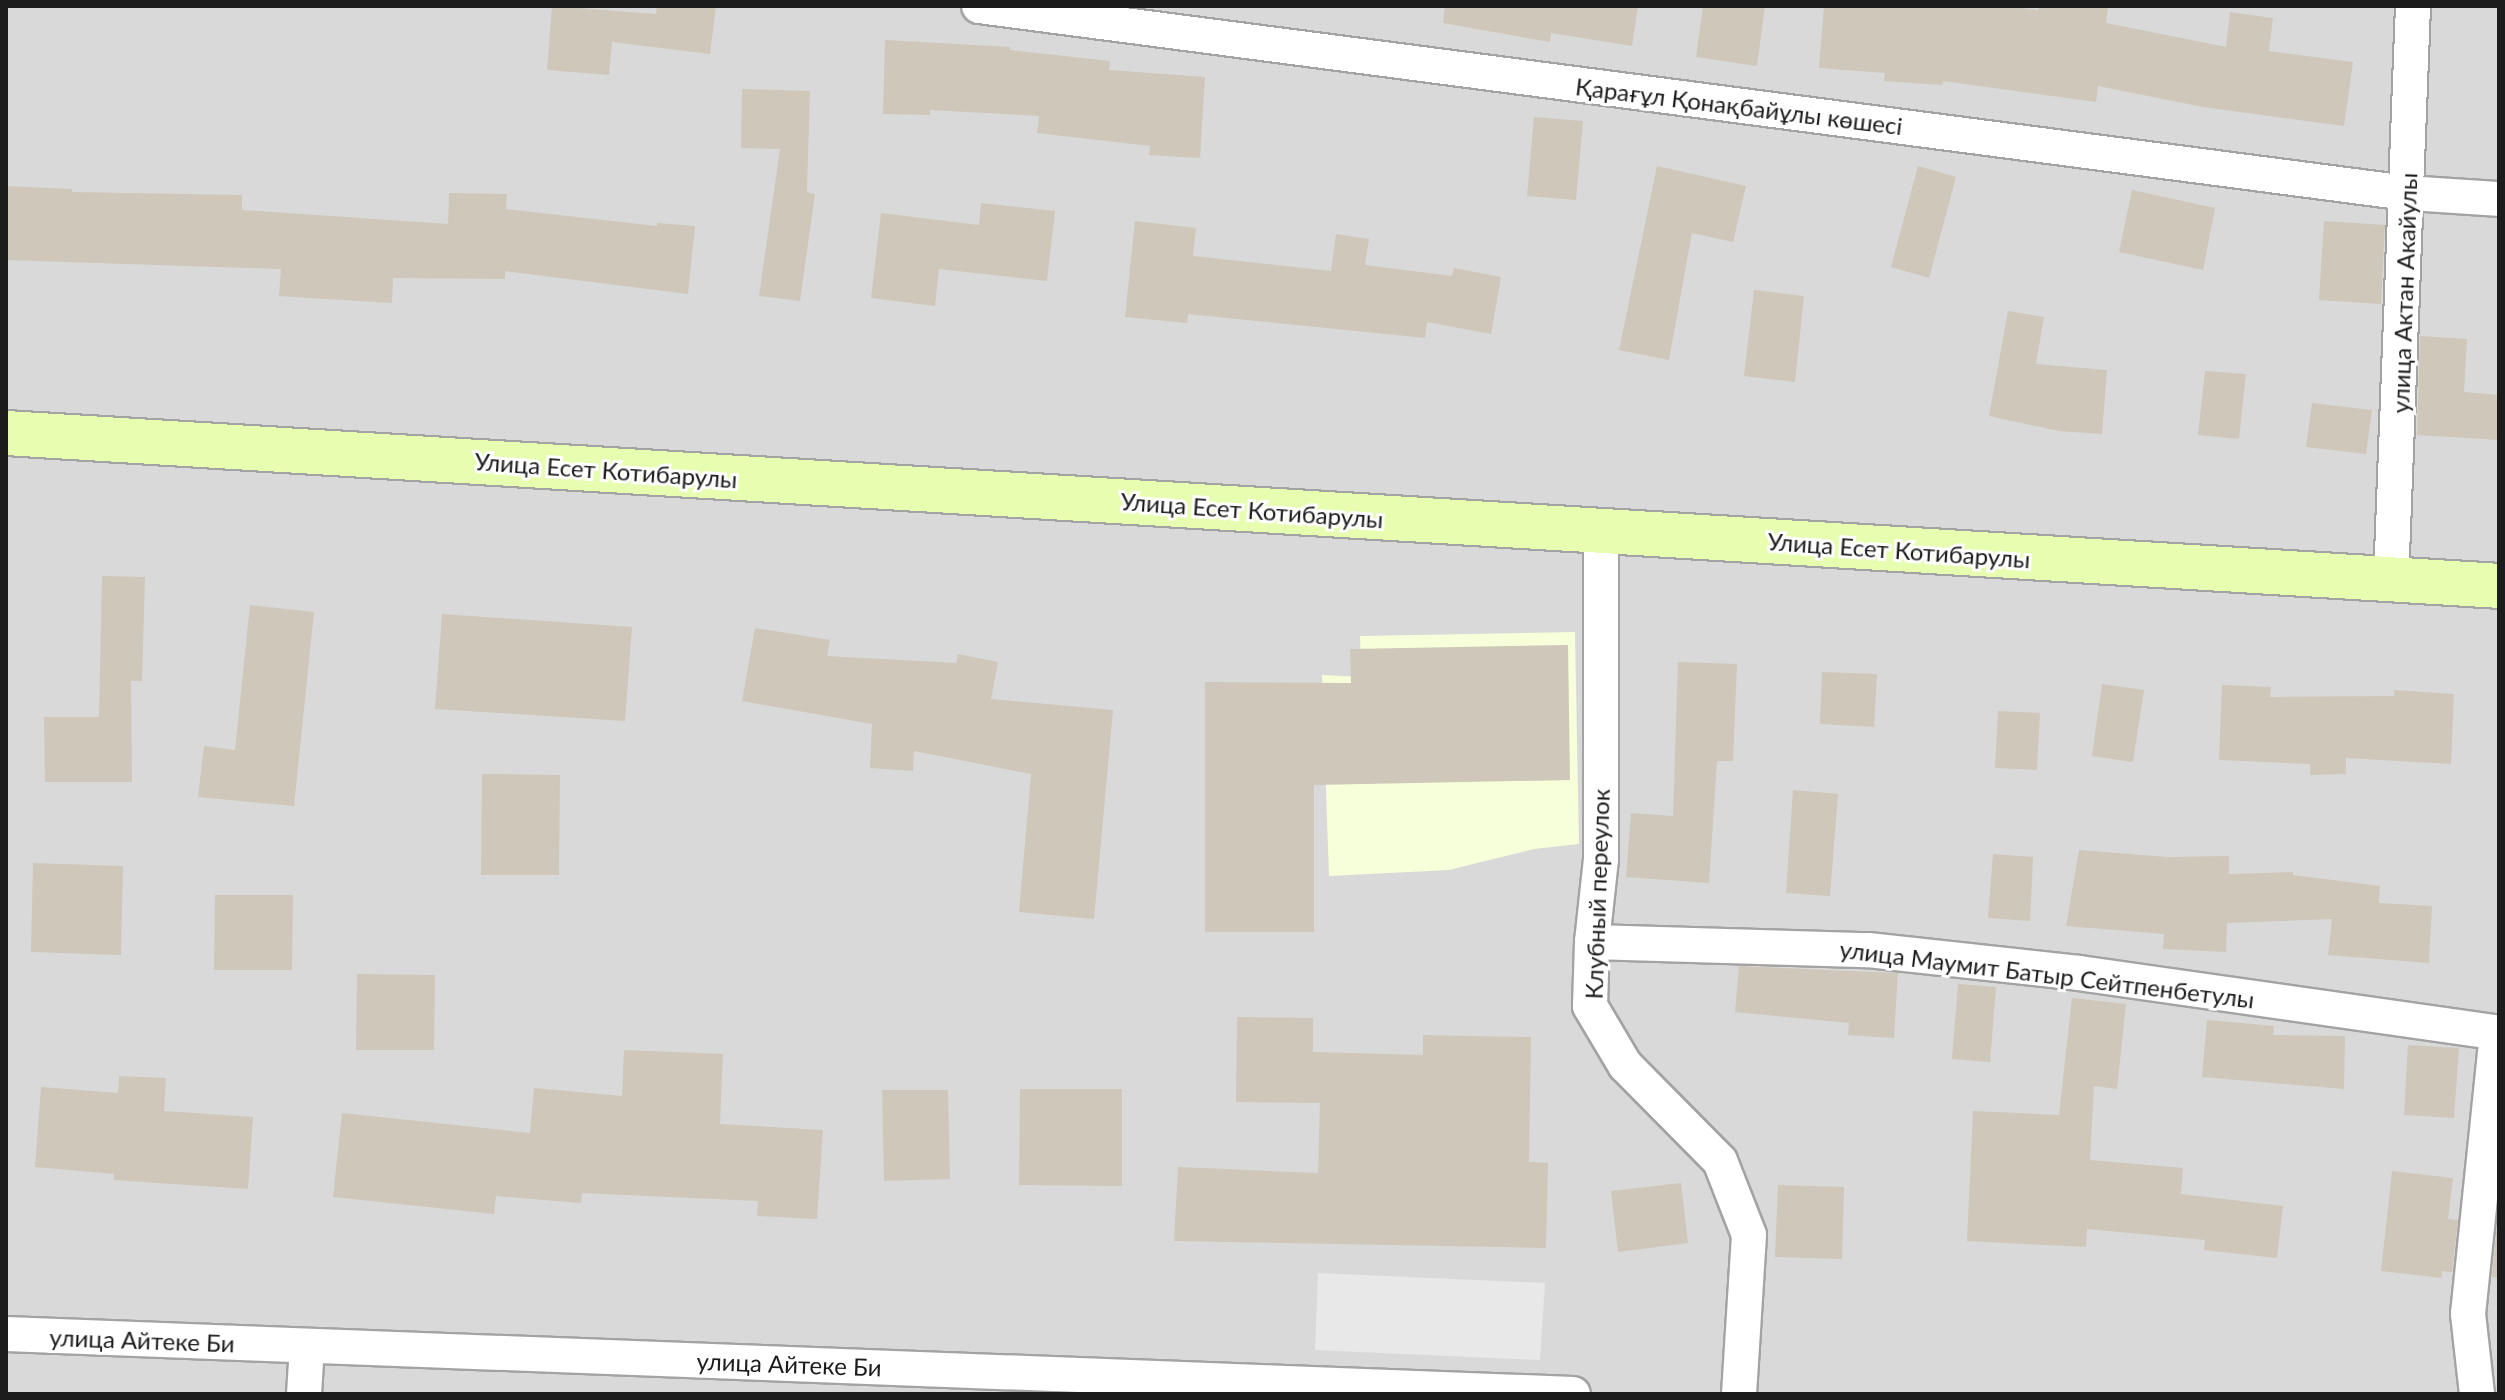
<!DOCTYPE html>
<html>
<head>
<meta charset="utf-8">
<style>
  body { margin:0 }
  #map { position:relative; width:2505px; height:1400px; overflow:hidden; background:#eeede1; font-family:Lato,sans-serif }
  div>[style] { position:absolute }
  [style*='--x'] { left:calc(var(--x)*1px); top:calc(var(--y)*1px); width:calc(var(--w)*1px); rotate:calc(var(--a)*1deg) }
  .residential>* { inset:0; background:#dad9d9 }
  .education>* { inset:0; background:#f6ffd9 }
  .parking>* { inset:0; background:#e8e8e8 }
  .building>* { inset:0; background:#cec7ba }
  .roads { filter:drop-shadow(2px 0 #a3a3a3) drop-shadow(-2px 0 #a3a3a3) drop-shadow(0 2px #a3a3a3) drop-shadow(0 -2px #a3a3a3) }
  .street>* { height:34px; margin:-17px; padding:0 17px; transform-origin:17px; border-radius:17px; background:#fff }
  .secondary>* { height:44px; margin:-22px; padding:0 22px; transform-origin:22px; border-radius:22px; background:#e7fdb0 }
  span { translate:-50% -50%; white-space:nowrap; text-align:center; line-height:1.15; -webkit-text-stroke:6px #fff; paint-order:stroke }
  .street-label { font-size:24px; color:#1c1c1c }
  .frame { position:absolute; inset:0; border:8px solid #1c1c1c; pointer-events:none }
</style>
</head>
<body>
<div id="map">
  <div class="residential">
    <i style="clip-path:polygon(6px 6px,2499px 6px,2499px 1394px,6px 1394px)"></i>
  </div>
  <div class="education">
    <i style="clip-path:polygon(1575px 632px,1579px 844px,1534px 849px,1449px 870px,1329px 876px,1322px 675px,1361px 677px,1360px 636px)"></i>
  </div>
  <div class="parking">
    <i style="clip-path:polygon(1318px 1273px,1545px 1283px,1540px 1360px,1315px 1350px)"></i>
  </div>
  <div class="building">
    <i style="clip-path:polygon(552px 6px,656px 14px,657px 6px,716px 6px,710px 54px,612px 42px,609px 75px,547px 70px)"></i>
    <i style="clip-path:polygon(1445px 6px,1638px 6px,1632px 46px,1551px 33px,1550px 42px,1443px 23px)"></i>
    <i style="clip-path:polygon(1703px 6px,1765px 6px,1757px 66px,1696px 57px)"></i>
    <i style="clip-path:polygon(1824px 6px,2004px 6px,2038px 10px,2039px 6px,2108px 6px,2106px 23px,2226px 47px,2230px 12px,2273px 18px,2269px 51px,2353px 62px,2344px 126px,2203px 107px,2098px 86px,2096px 102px,1943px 81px,1942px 85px,1884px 81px,1885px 73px,1819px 68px)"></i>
    <i style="clip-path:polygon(885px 40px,1010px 47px,1010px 50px,1110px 61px,1109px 70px,1205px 77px,1200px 158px,1149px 155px,1150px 146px,1037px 133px,1039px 116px,930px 110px,930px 115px,883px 114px)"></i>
    <i style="clip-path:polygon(742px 89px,810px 91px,807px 192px,815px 194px,800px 301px,759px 296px,780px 149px,741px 148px)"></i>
    <i style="clip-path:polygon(1534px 117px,1583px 121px,1576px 200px,1527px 196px)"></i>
    <i style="clip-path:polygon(1657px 166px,1746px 186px,1733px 242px,1692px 233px,1669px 360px,1619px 350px)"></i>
    <i style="clip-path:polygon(1918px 166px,1956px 177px,1929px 278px,1891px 267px)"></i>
    <i style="clip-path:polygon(6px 186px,72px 189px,72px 192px,242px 195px,242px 210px,448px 224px,449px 193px,507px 194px,506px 209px,657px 226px,657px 223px,695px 226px,688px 294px,505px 271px,505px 279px,393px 278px,392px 303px,279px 296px,281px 269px,6px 260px)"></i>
    <i style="clip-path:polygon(2132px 190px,2215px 208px,2203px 270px,2119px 252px)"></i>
    <i style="clip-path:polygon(981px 203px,1055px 211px,1047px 281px,939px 269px,935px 306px,871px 298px,881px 213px,979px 225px)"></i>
    <i style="clip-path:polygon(1135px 221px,1196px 228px,1193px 256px,1331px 271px,1336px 234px,1369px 239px,1365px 265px,1452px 276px,1454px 268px,1501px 277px,1491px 334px,1427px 322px,1425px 338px,1188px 314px,1187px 323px,1125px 317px)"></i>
    <i style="clip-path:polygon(2324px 221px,2385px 225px,2381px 304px,2319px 300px)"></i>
    <i style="clip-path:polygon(1754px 290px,1804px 296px,1795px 382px,1744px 376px)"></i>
    <i style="clip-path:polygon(2008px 311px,2044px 317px,2036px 364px,2107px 370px,2102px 434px,2059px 431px,1989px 416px)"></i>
    <i style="clip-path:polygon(2420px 336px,2467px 339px,2464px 392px,2499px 395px,2499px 440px,2417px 435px)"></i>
    <i style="clip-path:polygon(2205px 371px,2246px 374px,2239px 439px,2198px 435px)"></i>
    <i style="clip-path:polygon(2312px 403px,2372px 410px,2366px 454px,2306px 447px)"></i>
    <i style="clip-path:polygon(102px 576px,145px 577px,142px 681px,131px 681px,132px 782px,45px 782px,44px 717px,99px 717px)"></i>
    <i style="clip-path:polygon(250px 605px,314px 612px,294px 806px,198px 797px,204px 746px,235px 750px)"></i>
    <i style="clip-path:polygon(442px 614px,632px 627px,625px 721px,435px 709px)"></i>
    <i style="clip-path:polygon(755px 628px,830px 640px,827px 656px,956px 663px,958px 654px,998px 662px,991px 699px,1113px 710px,1094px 919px,1019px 912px,1031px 774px,914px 751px,913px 771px,870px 768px,872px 724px,742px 701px)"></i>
    <i style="clip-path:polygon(1568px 645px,1570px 780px,1314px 785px,1314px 932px,1205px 932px,1205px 682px,1351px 683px,1350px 649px)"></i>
    <i style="clip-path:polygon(1678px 662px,1737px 664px,1733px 761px,1717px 761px,1709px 883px,1626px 877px,1631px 813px,1673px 816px)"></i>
    <i style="clip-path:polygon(1822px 672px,1877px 674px,1874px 727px,1820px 724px)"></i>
    <i style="clip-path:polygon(2102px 684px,2144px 690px,2133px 762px,2092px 756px)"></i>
    <i style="clip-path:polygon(2222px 685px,2271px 687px,2270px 697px,2394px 696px,2394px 690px,2454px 694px,2451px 764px,2346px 758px,2346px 774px,2310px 775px,2310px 764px,2219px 760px)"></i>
    <i style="clip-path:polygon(1998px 711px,2040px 713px,2037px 770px,1995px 768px)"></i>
    <i style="clip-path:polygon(482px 774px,560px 775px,559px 875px,481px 875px)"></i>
    <i style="clip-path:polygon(1793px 790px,1838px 794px,1830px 896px,1786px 893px)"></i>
    <i style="clip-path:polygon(2079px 850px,2167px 857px,2229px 856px,2229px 874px,2293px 872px,2293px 875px,2380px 886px,2379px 903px,2432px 906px,2429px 963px,2328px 955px,2332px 919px,2227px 923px,2226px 952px,2163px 949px,2164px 934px,2066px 926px)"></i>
    <i style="clip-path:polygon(1993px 854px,2033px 857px,2030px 921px,1988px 918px)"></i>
    <i style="clip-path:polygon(33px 863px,123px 866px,121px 955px,31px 952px)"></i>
    <i style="clip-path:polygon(215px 895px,293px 895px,292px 970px,214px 970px)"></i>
    <i style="clip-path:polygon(1739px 966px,1898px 973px,1894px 1038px,1848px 1035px,1849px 1023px,1735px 1012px)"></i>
    <i style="clip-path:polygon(357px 974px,435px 975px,434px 1050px,356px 1050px)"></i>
    <i style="clip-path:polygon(1958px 984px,1996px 987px,1990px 1062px,1952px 1059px)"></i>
    <i style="clip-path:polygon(2072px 998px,2126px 1004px,2117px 1089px,2094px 1086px,2090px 1160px,2183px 1168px,2181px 1194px,2283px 1206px,2277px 1258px,2204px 1250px,2205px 1240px,2087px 1229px,2086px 1247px,1967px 1241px,1973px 1111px,2059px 1115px)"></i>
    <i style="clip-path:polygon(1237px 1017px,1313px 1018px,1313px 1052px,1423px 1055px,1423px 1035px,1531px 1037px,1529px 1162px,1548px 1163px,1546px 1248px,1174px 1241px,1178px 1167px,1318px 1173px,1320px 1103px,1236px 1102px)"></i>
    <i style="clip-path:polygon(2207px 1020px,2274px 1026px,2273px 1035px,2345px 1036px,2344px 1089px,2202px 1077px)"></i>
    <i style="clip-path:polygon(2408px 1045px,2459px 1048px,2454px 1118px,2404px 1115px)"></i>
    <i style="clip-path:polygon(624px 1050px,723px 1054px,720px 1124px,823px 1130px,817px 1219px,757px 1216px,758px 1201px,582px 1193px,581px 1203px,496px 1196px,494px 1214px,333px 1197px,342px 1113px,530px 1133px,534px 1088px,622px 1096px)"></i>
    <i style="clip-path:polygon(119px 1076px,166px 1078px,164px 1111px,253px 1117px,248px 1189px,114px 1180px,114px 1174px,35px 1167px,41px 1087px,118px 1093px)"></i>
    <i style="clip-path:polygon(1020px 1089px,1122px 1089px,1122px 1186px,1019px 1185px)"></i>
    <i style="clip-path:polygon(882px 1090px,948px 1090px,950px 1179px,884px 1181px)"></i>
    <i style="clip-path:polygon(2392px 1171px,2453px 1178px,2448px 1219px,2458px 1220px,2452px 1272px,2442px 1271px,2442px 1278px,2381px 1271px)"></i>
    <i style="clip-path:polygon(1681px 1183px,1688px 1243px,1618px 1252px,1611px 1191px)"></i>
    <i style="clip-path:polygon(1778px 1185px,1844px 1187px,1842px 1259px,1775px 1257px)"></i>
    <i style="clip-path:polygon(2497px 1225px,2499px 1225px,2499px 1278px,2492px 1277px)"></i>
  </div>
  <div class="roads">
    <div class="street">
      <i style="--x:979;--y:6;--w:1441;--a:7.46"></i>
      <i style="--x:2408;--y:193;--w:91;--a:3.8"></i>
      <i style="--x:1601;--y:532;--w:327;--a:90"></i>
      <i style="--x:1601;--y:859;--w:83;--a:96.2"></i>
      <i style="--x:1592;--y:942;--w:64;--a:91.8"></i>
      <i style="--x:1590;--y:1006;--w:69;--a:59.3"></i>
      <i style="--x:1625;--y:1065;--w:135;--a:45.3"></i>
      <i style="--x:1720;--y:1161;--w:79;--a:68.6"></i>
      <i style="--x:1749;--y:1235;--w:159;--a:93.6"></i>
      <i style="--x:2391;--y:581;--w:575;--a:-87.81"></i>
      <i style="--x:1592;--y:942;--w:276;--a:1.7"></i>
      <i style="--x:1868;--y:950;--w:212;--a:6.2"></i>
      <i style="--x:2079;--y:973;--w:424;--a:8.1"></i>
      <i style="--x:6;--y:1334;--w:1568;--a:2.19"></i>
      <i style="--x:304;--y:1394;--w:48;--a:-86.4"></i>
      <i style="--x:2477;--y:1394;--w:81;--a:-96.4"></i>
      <i style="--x:2468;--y:1314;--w:282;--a:-84.1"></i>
    </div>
    <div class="secondary">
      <i style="--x:6;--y:433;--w:2498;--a:3.51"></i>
    </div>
  </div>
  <div class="street-label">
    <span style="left:1739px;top:106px;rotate:7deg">Қарағұл Қонақбайұлы көшесі</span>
    <span style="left:2404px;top:293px;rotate:-88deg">улица Актан Акайулы</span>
    <span style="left:606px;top:470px;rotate:4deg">Улица Есет Котибарулы</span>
    <span style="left:1252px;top:510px;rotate:4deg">Улица Есет Котибарулы</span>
    <span style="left:1899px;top:550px;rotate:4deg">Улица Есет Котибарулы</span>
    <span style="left:1597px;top:894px;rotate:-88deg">Клубный переулок</span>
    <span style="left:2047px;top:974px;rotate:7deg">улица Маумит Батыр Сейтпенбетулы</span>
    <span style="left:142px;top:1340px;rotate:2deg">улица Айтеке Би</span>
    <span style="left:789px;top:1364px;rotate:2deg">улица Айтеке Би</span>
  </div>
  <div class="frame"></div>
</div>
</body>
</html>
